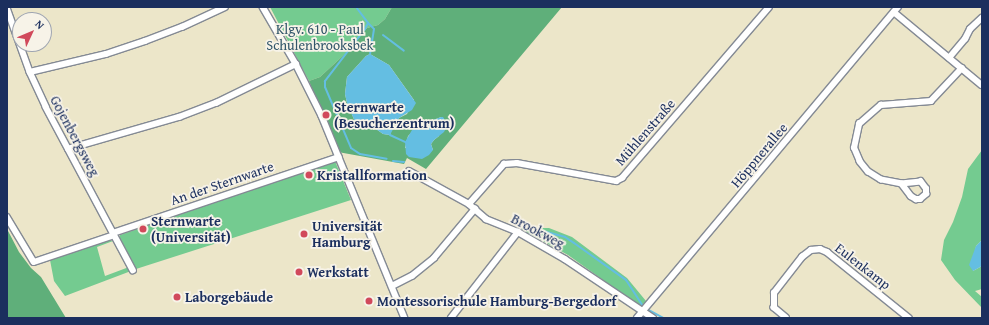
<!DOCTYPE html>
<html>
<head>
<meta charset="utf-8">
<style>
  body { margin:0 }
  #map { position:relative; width:989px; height:325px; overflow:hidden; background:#ece6c9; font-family:"Gentium Book Plus",serif }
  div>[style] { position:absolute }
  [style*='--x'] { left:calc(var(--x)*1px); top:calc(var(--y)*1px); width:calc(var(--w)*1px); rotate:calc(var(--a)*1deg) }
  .green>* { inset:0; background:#74cb90 }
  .forest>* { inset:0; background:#5faf7a }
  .water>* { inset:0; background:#64bee2 }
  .stream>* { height:2px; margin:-1px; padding:0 1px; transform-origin:1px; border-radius:1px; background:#64bee2 }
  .roads { filter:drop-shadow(1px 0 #848a94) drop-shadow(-1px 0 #848a94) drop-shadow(0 1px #848a94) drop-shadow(0 -1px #848a94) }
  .street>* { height:5.5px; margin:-2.75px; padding:0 2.75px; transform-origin:2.75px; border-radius:2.75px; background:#fff }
  .dots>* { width:11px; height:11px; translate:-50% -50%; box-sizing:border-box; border:2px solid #f7f3e8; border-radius:50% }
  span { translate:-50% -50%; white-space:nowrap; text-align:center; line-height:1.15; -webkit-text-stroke:3.5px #f7f3e8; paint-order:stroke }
  .park-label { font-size:14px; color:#31566a }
  .poi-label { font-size:14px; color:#1b2f5e; font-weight:700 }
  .left { translate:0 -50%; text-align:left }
  .street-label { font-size:14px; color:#1b2f5e }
  .frame { position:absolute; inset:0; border:8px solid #1b2f5e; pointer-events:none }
  .north { position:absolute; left:12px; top:12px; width:40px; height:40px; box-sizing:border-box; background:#f7f3e8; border:1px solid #9fa5b1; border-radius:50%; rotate:46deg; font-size:11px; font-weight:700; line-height:16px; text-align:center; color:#1b2f5e }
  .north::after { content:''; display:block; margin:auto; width:14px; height:18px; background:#d1495b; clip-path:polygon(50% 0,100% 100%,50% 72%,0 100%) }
</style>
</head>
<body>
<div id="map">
  <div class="green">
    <i style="clip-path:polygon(270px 7px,392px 7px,385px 19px,378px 25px,367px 28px,347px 52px,320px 77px,309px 81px)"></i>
    <i style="clip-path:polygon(982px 150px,982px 240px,976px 246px,973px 271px,982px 266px,982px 289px,975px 291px,982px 297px,982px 308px,955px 280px,941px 260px,944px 240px,953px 222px,962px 197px,968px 169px)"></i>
    <i style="clip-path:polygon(335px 161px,351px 200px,136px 269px,119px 239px,120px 235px)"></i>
    <i style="clip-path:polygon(519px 228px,549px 228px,572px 237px,627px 278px,646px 301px,641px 307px,568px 255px)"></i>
    <i style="clip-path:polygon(110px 240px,113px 241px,97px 247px,105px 276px,129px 267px,131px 271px,65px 296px,54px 281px,50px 260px)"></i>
  </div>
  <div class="forest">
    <i style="clip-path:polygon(evenodd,392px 7px,562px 7px,426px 169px,407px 158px,404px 164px,338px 152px,309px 81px,320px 77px,347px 52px,367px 28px,378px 25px,385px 19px,392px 7px,370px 54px,389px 65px,414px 100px,407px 114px,399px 118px,393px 125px,390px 135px,383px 134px,376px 129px,360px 128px,356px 124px,347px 103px,345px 94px,347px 77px,366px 56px,370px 54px,392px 7px,441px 117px,439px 136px,434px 140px,431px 144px,433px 150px,405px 148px,408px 136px,418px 126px,441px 117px)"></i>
    <i style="clip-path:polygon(7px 229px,19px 252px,31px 268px,41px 277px,66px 318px,7px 318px)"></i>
  </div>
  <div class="water">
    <i style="clip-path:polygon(370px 54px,389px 65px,416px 103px,412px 110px,399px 118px,390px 135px,383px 134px,376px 129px,359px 128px,356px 124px,347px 103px,345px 94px,347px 77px,366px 56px)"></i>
    <i style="clip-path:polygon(441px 117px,443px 117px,446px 122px,447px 126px,444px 132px,434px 140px,431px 144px,433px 150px,429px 155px,422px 159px,409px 157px,406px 154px,405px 142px,412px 130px,418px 126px)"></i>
    <i style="clip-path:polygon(982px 240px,982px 266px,973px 271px,969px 265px,976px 246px)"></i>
  </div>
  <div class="stream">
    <i style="--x:356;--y:7;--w:20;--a:53"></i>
    <i style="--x:368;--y:23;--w:7;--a:117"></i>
    <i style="--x:365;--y:29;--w:66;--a:127.6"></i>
    <i style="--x:325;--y:81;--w:6;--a:90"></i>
    <i style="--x:325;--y:87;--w:66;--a:66.9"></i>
    <i style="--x:351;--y:148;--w:11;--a:34"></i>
    <i style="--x:360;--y:154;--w:27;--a:10"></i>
    <i style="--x:368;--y:23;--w:8;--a:45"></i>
    <i style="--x:374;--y:29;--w:25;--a:99"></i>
    <i style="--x:383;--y:35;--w:26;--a:37"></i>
    <i style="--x:390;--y:135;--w:17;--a:25"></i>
    <i style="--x:393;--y:161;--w:11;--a:5"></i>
    <i style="--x:530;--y:233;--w:13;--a:-9"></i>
    <i style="--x:543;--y:231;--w:23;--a:15"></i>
    <i style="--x:565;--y:237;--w:11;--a:34"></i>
    <i style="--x:574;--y:243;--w:64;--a:35.4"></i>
    <i style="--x:626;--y:280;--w:31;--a:57"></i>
    <i style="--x:647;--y:309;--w:18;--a:29"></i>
  </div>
  <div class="roads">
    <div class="street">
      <i style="--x:263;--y:7;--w:66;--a:59.9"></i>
      <i style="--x:296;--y:64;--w:58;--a:63.4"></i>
      <i style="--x:322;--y:116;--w:218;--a:67.7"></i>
      <i style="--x:7;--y:8;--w:68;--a:70.2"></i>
      <i style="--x:30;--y:72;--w:38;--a:65"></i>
      <i style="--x:46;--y:107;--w:185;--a:61.9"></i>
      <i style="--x:894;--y:12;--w:114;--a:39.7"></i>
      <i style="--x:949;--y:58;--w:25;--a:-50"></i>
      <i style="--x:965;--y:39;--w:11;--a:-63"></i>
      <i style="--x:970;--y:29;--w:16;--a:-43"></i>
      <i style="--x:30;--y:72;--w:78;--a:-13.3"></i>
      <i style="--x:106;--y:54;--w:41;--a:-18.4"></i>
      <i style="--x:145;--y:41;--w:40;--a:-21"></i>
      <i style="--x:182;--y:27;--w:47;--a:-24.9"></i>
      <i style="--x:68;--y:149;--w:116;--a:-16.1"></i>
      <i style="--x:179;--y:117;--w:40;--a:-21"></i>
      <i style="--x:216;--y:103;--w:89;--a:-26"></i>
      <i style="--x:409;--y:171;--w:68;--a:28.8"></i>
      <i style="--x:469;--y:204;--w:23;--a:41"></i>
      <i style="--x:486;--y:219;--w:35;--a:22"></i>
      <i style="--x:518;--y:232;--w:54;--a:29.9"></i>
      <i style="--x:565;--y:259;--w:106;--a:33.8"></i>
      <i style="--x:902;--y:184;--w:15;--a:53"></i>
      <i style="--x:911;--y:196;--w:6;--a:31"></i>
      <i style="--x:916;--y:199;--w:4;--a:0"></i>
      <i style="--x:920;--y:199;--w:8;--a:-40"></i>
      <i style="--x:926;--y:194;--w:5;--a:-90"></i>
      <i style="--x:926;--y:189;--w:9;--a:-126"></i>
      <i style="--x:921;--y:182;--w:19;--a:174"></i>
      <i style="--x:902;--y:184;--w:21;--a:-169"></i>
      <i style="--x:881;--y:180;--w:15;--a:-148"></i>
      <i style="--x:868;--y:172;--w:13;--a:-129"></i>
      <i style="--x:860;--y:162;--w:15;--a:-113"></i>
      <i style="--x:854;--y:148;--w:25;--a:-78"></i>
      <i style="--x:859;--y:124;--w:29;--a:-41"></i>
      <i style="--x:881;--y:105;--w:50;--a:-4.6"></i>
      <i style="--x:931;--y:101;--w:45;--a:-46.8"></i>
      <i style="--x:469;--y:204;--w:53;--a:-48.8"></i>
      <i style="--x:504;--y:164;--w:13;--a:-4"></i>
      <i style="--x:517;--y:163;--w:101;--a:10.3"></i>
      <i style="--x:616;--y:181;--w:7;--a:-27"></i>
      <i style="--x:622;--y:178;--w:225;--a:-49.3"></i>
      <i style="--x:7;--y:217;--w:52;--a:59"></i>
      <i style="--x:34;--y:262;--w:84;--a:-18.6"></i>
      <i style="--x:113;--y:233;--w:238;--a:-18.6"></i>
      <i style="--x:392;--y:286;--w:22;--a:-27"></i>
      <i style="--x:412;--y:276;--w:28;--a:-39"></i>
      <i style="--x:434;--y:258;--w:64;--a:-50.1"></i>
      <i style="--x:451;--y:318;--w:109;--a:-52.1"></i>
      <i style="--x:637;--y:318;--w:406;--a:-50"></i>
      <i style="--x:786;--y:318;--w:16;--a:-140"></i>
      <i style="--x:774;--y:308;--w:15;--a:-90"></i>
      <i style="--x:774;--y:293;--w:46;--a:-52.1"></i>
      <i style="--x:802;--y:257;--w:11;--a:-38"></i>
      <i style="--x:811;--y:250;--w:9;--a:-6"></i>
      <i style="--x:820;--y:249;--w:8;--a:23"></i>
      <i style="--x:827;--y:252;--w:105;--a:38.8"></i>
    </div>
  </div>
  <div class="dots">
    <i style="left:326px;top:115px;background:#d1495b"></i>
    <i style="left:309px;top:175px;background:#d1495b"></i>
    <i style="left:143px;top:229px;background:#d1495b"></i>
    <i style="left:304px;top:234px;background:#d1495b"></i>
    <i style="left:299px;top:272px;background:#d1495b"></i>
    <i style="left:177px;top:297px;background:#d1495b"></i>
    <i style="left:369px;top:301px;background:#d1495b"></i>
  </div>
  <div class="park-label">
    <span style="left:320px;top:37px">Klgv. 610 - Paul<br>Schulenbrooksbek</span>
  </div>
  <div class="poi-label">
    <span class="left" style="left:334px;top:115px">Sternwarte<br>(Besucherzentrum)</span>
    <span class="left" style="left:317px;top:175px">Kristallformation</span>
    <span class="left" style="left:151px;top:229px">Sternwarte<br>(Universität)</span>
    <span class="left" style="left:312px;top:234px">Universität<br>Hamburg</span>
    <span class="left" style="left:307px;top:272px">Werkstatt</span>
    <span class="left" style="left:185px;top:297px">Laborgebäude</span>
    <span class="left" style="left:377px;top:301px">Montessorischule Hamburg-Bergedorf</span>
  </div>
  <div class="street-label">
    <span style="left:645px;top:132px;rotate:-49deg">Mühlenstraße</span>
    <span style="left:75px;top:136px;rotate:62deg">Gojenbergsweg</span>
    <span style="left:759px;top:155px;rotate:-50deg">Höppnerallee</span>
    <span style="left:222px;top:183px;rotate:-19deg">An der Sternwarte</span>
    <span style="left:538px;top:231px;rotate:28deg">Brookweg</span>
    <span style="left:863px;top:266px;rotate:38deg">Eulenkamp</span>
  </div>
  <div class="frame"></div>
  <div class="north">N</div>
</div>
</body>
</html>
